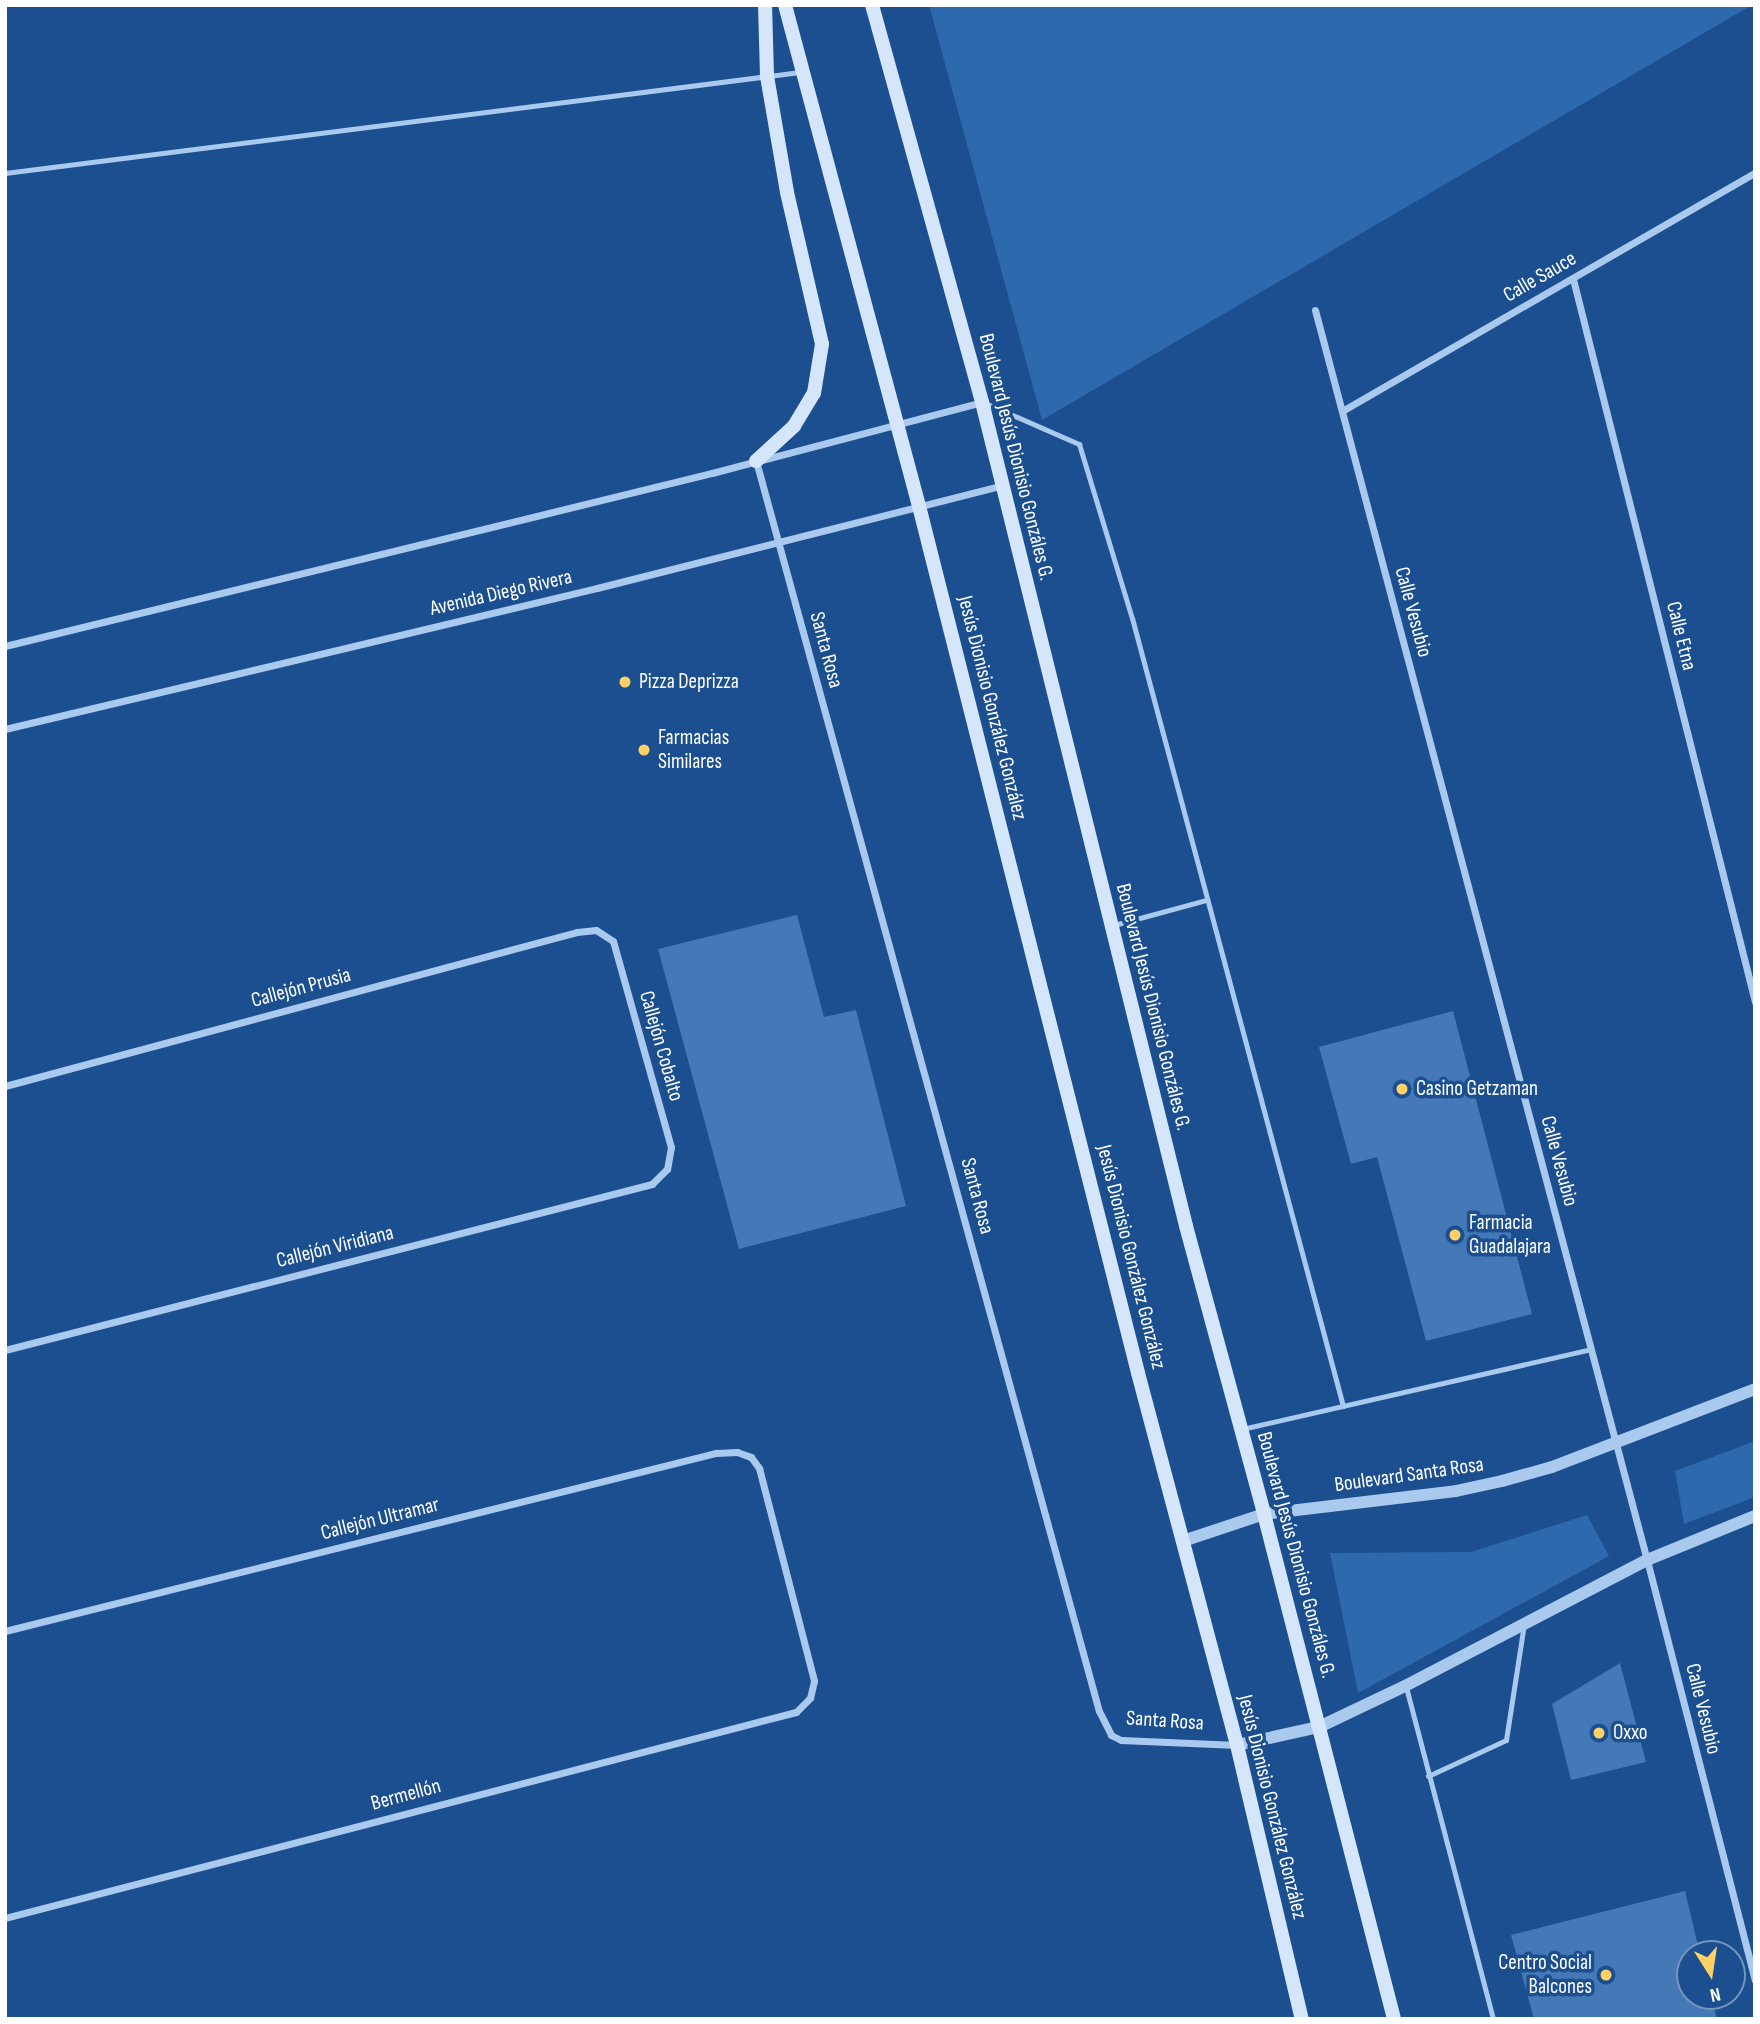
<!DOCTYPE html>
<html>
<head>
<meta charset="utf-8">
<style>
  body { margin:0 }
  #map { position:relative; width:1760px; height:2024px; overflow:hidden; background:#1b4f8f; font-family:"Sofia Sans Condensed",sans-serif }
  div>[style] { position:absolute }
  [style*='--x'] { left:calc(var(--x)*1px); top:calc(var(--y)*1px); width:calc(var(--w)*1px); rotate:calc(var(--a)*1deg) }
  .green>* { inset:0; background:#2e69ad }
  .building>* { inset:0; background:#4478b7 }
  .service>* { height:5px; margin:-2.5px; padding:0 2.5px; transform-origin:2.5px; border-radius:2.5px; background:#a9c9ee }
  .minor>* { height:7px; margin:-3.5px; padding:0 3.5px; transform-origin:3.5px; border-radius:3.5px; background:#a9c9ee }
  .tertiary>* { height:12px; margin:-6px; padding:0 6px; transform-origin:6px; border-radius:6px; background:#a9c9ee }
  .secondary>* { height:14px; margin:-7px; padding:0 7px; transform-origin:7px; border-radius:7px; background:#d6e6fa }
  .dots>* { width:19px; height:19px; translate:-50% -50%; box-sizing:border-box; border:4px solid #1b4f8f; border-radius:50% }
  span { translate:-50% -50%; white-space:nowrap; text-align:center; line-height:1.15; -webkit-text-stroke:7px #1b4f8f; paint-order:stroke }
  .street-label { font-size:21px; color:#fff }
  .poi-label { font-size:21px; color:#fff }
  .left { translate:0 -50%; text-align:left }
  .right { translate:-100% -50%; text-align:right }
  .frame { position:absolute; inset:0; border:7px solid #fff; pointer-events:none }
  .north { position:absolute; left:1676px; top:1940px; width:70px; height:70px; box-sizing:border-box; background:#1b4f8f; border:2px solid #7695bc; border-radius:50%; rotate:168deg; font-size:19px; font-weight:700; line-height:28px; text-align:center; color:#fff }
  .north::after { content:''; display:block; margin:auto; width:24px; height:32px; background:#ffd166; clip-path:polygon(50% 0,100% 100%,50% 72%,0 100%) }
</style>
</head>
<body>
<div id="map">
  <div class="green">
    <i style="clip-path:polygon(929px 5px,1752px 5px,1042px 420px)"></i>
    <i style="clip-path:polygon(1755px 1441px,1755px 1497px,1684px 1524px,1675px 1471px)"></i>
    <i style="clip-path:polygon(1587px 1515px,1609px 1556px,1358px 1693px,1330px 1553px,1471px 1552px)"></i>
  </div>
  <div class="building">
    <i style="clip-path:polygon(797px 915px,824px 1017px,856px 1010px,906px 1206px,739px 1249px,658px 949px)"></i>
    <i style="clip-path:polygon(1453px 1011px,1532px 1314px,1426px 1341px,1377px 1157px,1351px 1164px,1319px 1047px)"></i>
    <i style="clip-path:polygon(1620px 1663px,1646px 1762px,1571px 1780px,1552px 1704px)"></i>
    <i style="clip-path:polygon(1685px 1891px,1700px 1954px,1690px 1954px,1690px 1996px,1711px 1996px,1717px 2019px,1534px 2019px,1511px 1935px)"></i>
  </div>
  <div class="service">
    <i style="--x:5;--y:173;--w:801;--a:-7.24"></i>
    <i style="--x:985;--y:403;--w:103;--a:23.6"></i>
    <i style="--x:1079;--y:444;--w:182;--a:73.1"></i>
    <i style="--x:1132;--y:618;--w:816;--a:75.01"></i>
    <i style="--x:1114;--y:925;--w:95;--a:-15.2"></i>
    <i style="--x:1242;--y:1429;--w:358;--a:-12.9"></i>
    <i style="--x:1406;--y:1687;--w:343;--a:75.3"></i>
    <i style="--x:1428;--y:1776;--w:86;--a:-24.8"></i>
    <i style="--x:1506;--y:1740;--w:117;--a:-81.2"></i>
  </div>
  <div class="minor">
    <i style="--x:1573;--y:279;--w:746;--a:75.87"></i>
    <i style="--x:1315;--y:310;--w:1293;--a:75.13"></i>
    <i style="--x:1647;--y:1560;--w:434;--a:75.6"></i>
    <i style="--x:1342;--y:411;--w:477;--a:-30"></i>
    <i style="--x:756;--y:461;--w:1296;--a:74.66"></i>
    <i style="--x:1099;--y:1711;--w:27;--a:63"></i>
    <i style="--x:1111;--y:1735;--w:11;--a:27"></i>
    <i style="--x:1121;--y:1740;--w:116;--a:2.5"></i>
    <i style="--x:5;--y:646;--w:728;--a:-13.75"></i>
    <i style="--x:712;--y:473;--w:279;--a:-14.7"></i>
    <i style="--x:5;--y:729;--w:609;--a:-13.4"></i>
    <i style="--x:597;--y:588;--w:419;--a:-14.2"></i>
    <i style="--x:5;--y:1086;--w:592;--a:-15.07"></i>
    <i style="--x:577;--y:932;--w:19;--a:-6"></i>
    <i style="--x:596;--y:930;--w:20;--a:33"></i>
    <i style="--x:613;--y:941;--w:214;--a:74.3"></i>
    <i style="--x:671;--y:1147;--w:22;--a:100"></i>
    <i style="--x:667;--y:1169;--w:21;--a:135"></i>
    <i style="--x:652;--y:1184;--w:668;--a:165.61"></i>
    <i style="--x:5;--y:1631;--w:733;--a:-14.06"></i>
    <i style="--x:716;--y:1453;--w:21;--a:-3"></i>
    <i style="--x:737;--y:1452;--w:15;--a:20"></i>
    <i style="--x:751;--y:1457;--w:14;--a:54"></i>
    <i style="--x:759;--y:1468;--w:220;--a:75.5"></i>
    <i style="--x:814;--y:1681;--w:17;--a:103"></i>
    <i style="--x:810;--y:1698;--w:20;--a:135"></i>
    <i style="--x:796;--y:1712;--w:817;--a:165.4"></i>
  </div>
  <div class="tertiary">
    <i style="--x:1183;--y:1541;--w:85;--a:-18.4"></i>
    <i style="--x:1264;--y:1514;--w:193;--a:-6.8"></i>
    <i style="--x:1456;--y:1491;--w:47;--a:-12.3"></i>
    <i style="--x:1502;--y:1481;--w:52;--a:-15.6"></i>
    <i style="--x:1552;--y:1467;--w:217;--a:-21"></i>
    <i style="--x:1237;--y:1745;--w:84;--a:-12.4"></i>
    <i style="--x:1319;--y:1727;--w:95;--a:-25.5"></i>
    <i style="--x:1405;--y:1686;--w:273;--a:-27.5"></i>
    <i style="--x:1647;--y:1560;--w:117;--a:-22.2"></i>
  </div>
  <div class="secondary">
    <i style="--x:785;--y:5;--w:519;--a:75.03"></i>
    <i style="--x:919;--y:506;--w:894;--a:75.82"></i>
    <i style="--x:1138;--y:1373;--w:385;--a:75.1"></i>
    <i style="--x:1237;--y:1745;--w:282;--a:76.7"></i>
    <i style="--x:872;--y:5;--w:412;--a:74.5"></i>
    <i style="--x:982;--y:402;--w:849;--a:76.09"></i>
    <i style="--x:1186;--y:1226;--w:298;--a:74.8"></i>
    <i style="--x:1264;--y:1514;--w:521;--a:75.56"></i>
    <i style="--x:756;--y:461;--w:52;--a:-42.6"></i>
    <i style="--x:794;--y:426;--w:39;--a:-59"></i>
    <i style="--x:814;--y:393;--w:50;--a:-80.7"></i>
    <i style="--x:822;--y:344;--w:156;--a:-103"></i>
    <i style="--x:787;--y:192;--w:118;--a:-99.8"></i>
    <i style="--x:767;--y:76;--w:71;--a:-91.6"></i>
  </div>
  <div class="dots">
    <i style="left:625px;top:682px;background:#ffd166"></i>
    <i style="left:644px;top:750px;background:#ffd166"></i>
    <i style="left:1402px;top:1089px;background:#ffd166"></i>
    <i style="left:1455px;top:1235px;background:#ffd166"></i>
    <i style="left:1599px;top:1733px;background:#ffd166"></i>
    <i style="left:1606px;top:1975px;background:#ffd166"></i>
  </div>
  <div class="street-label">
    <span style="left:1540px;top:277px;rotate:-30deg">Calle Sauce</span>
    <span style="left:1016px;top:457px;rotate:76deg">Boulevard Jesús Dionisio Gonzáles G.</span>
    <span style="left:501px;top:593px;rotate:-13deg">Avenida Diego Rivera</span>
    <span style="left:1413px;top:612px;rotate:75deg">Calle Vesubio</span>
    <span style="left:1681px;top:636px;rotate:76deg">Calle Etna</span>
    <span style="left:826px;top:650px;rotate:75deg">Santa Rosa</span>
    <span style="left:992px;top:708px;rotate:76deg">Jesús Dionisio González González</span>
    <span style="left:301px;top:988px;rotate:-15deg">Callejón Prusia</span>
    <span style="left:1153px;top:1007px;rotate:76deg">Boulevard Jesús Dionisio Gonzáles G.</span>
    <span style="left:661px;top:1046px;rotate:74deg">Callejón Cobalto</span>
    <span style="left:1559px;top:1161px;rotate:75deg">Calle Vesubio</span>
    <span style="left:977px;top:1196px;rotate:75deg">Santa Rosa</span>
    <span style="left:335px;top:1247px;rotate:-14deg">Callejón Viridiana</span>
    <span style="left:1131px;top:1257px;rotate:76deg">Jesús Dionisio González González</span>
    <span style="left:1409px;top:1475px;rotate:-8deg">Boulevard Santa Rosa</span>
    <span style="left:380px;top:1519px;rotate:-14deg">Callejón Ultramar</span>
    <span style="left:1296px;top:1555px;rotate:75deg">Boulevard Jesús Dionisio Gonzáles G.</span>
    <span style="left:1703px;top:1709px;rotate:76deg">Calle Vesubio</span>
    <span style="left:1165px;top:1721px;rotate:4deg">Santa Rosa</span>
    <span style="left:406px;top:1795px;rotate:-15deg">Bermellón</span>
    <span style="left:1272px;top:1807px;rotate:76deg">Jesús Dionisio González González</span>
  </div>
  <div class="poi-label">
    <span class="left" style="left:639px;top:682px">Pizza Deprizza</span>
    <span class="left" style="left:658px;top:750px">Farmacias<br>Similares</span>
    <span class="left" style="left:1416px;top:1089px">Casino Getzaman</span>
    <span class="left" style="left:1469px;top:1235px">Farmacia<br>Guadalajara</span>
    <span class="left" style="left:1613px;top:1733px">Oxxo</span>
    <span class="right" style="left:1592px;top:1975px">Centro Social<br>Balcones</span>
  </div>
  <div class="frame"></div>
  <div class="north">N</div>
</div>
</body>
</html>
